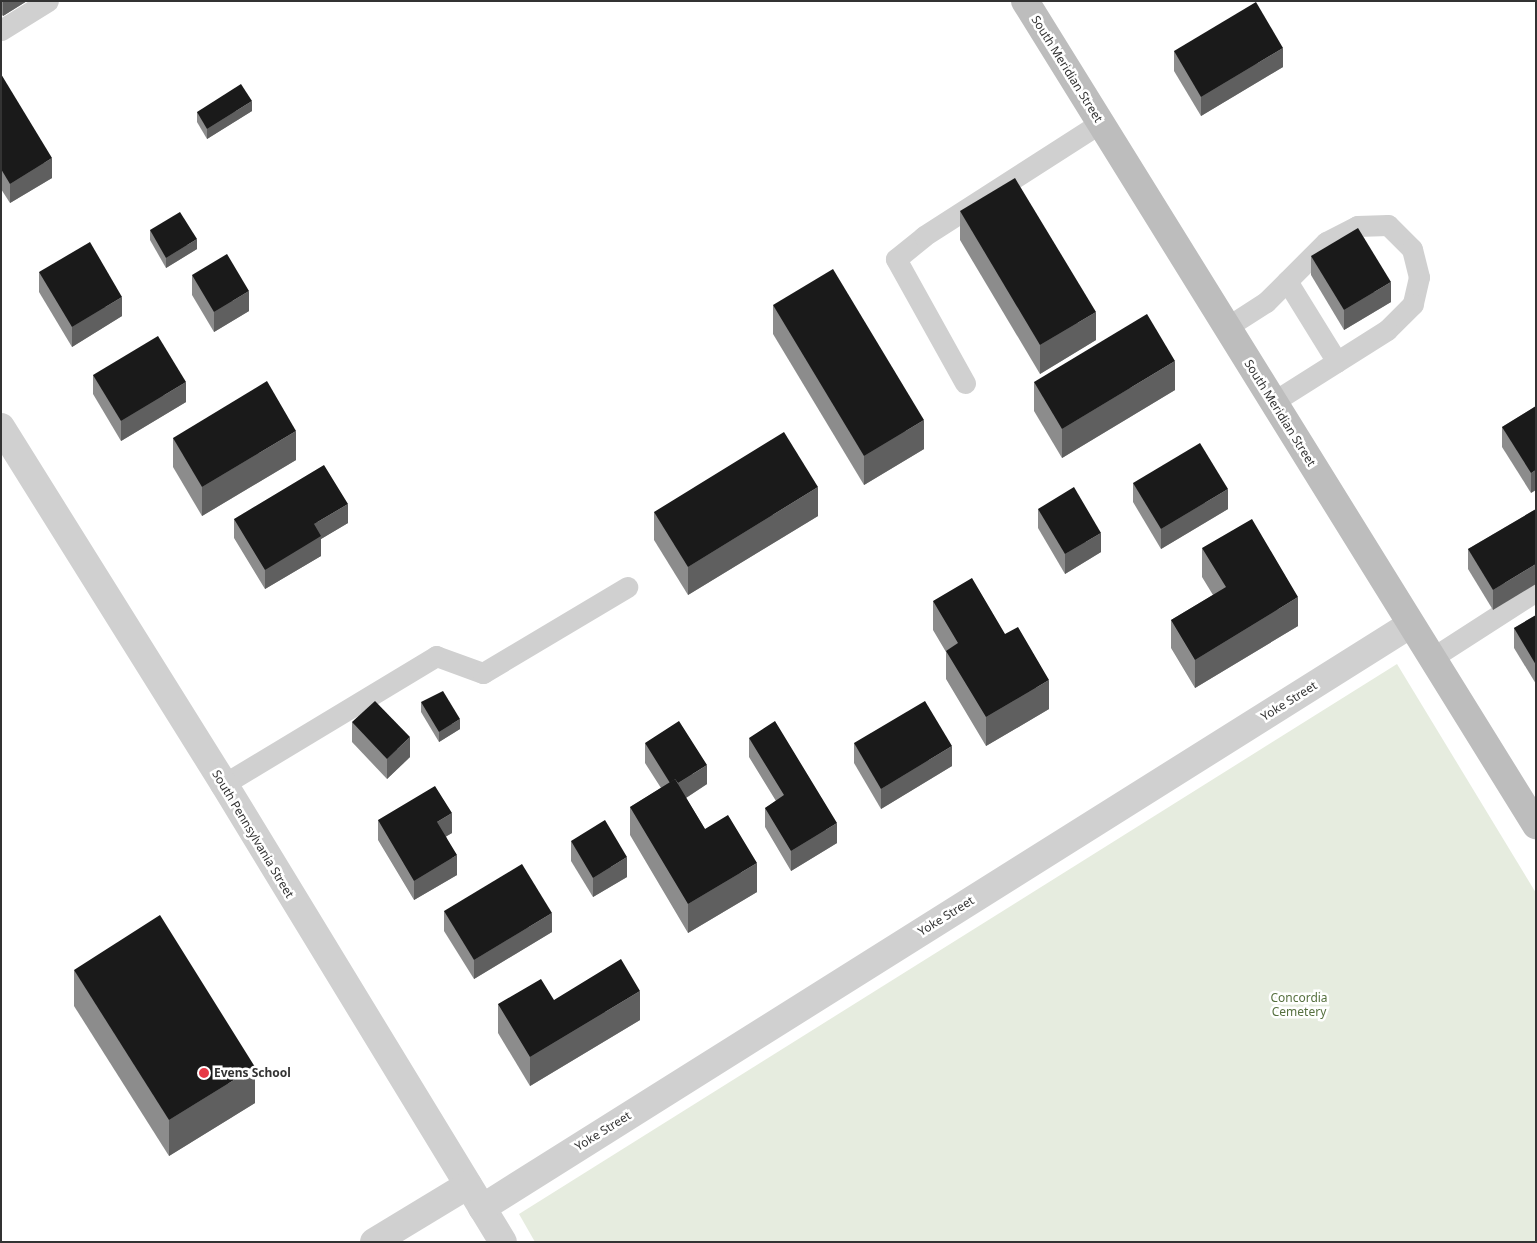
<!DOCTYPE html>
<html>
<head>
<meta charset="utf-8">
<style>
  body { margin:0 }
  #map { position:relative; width:1537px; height:1243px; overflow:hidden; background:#fff; font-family:"Noto Sans",sans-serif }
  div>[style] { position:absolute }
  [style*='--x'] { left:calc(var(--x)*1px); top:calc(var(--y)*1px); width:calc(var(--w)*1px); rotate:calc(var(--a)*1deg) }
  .green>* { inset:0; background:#e6ecdf }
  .lane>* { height:21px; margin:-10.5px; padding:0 10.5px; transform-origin:10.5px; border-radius:10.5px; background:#d0d0d0 }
  .street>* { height:28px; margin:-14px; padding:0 14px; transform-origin:14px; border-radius:14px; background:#d0d0d0 }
  .secondary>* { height:28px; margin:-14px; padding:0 14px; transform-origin:14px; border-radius:14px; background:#bdbdbd }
  .wall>* { inset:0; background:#8c8c8c }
  .shaded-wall>* { inset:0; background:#5f5f5f }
  .building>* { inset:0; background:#1a1a1a }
  .dots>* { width:14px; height:14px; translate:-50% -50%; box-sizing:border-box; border:2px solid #fff; border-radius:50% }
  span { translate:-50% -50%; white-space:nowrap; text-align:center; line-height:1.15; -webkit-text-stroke:5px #fff; paint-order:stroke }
  .street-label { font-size:12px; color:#333 }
  .park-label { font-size:12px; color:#56703f }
  .poi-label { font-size:12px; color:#333; font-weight:700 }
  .left { translate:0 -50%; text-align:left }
  .frame { position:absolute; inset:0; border:2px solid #333; pointer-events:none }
</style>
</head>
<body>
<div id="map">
  <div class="green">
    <i style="clip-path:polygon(1397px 664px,1536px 893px,1536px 1242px,535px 1242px,519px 1214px)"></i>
  </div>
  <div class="lane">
    <i style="--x:1;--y:30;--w:55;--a:-31.7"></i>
    <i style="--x:1287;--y:281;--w:95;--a:58.3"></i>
    <i style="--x:1227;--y:327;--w:46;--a:-32.7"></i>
    <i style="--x:1266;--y:302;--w:85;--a:-45"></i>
    <i style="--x:1326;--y:242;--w:35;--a:-27"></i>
    <i style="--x:1357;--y:226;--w:31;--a:-2"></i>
    <i style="--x:1388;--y:225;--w:34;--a:45"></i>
    <i style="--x:1412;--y:249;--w:29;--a:76"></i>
    <i style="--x:1419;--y:277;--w:28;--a:103"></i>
    <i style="--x:1413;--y:304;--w:37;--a:135"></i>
    <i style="--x:1387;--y:330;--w:135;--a:147.7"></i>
    <i style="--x:965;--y:383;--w:142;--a:-119.1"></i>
    <i style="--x:896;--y:259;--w:36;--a:-39"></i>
    <i style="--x:924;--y:236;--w:209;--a:-32.7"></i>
    <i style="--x:1432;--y:658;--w:124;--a:-32.8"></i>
    <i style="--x:224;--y:784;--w:248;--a:-31.1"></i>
    <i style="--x:436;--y:656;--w:50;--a:19.9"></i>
    <i style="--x:483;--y:673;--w:168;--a:-30.8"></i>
  </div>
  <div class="street">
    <i style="--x:1;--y:427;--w:421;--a:58"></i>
    <i style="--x:224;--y:784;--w:536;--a:58.65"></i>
    <i style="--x:482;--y:1208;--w:1097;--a:-32.15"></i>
    <i style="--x:374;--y:1242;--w:110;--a:-31.2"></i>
  </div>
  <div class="secondary">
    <i style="--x:1025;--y:1;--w:970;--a:58.2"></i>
  </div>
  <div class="wall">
    <i style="clip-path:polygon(1px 1px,27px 1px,3px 16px,1px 14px)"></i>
    <i style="clip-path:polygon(1174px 51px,1283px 67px,1201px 116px,1174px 71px)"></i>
    <i style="clip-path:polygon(1px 74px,52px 178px,10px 203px,1px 189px)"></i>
    <i style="clip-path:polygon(252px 111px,207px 139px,197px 122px,197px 112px)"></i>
    <i style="clip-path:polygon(960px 211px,1096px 340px,1040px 374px,960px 240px)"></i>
    <i style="clip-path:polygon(150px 230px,197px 249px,166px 268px,150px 240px)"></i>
    <i style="clip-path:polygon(1311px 256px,1391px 302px,1344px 330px,1311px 275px)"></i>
    <i style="clip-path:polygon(39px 272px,122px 316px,72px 347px,39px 292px)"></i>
    <i style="clip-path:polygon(192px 275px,249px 311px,214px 332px,192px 295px)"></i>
    <i style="clip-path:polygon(773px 305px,924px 449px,864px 485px,773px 334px)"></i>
    <i style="clip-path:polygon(93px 375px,186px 402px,121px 441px,93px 394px)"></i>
    <i style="clip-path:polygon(1034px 382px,1175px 390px,1062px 458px,1034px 411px)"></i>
    <i style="clip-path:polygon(1536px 406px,1531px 493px,1502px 447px,1502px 427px)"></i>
    <i style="clip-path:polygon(173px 438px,296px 460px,202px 516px,173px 467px)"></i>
    <i style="clip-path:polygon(1133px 483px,1228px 509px,1161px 549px,1133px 502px)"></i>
    <i style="clip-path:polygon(1038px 509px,1101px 552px,1065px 574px,1038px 528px)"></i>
    <i style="clip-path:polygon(1536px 509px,1493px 610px,1468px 569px,1468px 549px)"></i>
    <i style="clip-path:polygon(654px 512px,818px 516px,688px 595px,654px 540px)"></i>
    <i style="clip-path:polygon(234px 519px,348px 523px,321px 539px,321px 556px,265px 589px,234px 538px)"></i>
    <i style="clip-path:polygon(1202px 548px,1298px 626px,1195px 688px,1171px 648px,1171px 620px,1213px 595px,1202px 577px)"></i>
    <i style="clip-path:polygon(933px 601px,1005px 634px,1049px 709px,986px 746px,946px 679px,946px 652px,933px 630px)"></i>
    <i style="clip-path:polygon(1536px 615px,1536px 684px,1514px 648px,1514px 628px)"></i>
    <i style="clip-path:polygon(421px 702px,460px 729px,439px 742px,421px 712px)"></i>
    <i style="clip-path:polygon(352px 722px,410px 757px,387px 779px,352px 742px)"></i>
    <i style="clip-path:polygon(749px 738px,837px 843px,791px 871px,765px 827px,765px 808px,776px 801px,749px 757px)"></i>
    <i style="clip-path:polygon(645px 743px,707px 784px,686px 798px,705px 829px,757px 892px,688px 933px,630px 835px,630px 807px,661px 788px,645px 763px)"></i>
    <i style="clip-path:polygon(854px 743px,952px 766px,881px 809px,854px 763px)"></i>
    <i style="clip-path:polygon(378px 820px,452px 833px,446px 836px,457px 875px,414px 900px,378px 840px)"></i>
    <i style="clip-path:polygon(571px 841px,627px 877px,593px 897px,571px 861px)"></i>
    <i style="clip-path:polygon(444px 911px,552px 932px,474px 979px,444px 931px)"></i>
    <i style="clip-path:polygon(74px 970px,255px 1103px,169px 1156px,74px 1006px)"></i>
    <i style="clip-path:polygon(554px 1000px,640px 1020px,530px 1086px,498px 1033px,498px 1004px)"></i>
  </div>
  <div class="shaded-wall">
    <i style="clip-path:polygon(3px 1px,27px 1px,3px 16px)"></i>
    <i style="clip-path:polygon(1283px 48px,1283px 67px,1201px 116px,1201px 97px)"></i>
    <i style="clip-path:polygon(252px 101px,252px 111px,207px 139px,207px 129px)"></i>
    <i style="clip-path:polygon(52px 158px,52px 178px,10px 203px,10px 184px)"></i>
    <i style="clip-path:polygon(197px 239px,197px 249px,166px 268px,166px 258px)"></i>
    <i style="clip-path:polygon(1391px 282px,1391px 302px,1344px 330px,1344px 310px)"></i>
    <i style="clip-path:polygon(249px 291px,249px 311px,214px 332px,214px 312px)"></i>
    <i style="clip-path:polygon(122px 297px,122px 316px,72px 347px,72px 327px)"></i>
    <i style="clip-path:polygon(1096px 312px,1096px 340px,1040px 374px,1040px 345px)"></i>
    <i style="clip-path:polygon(1175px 361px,1175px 390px,1062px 458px,1062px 429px)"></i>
    <i style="clip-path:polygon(186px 382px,186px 402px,121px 441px,121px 421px)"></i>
    <i style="clip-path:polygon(924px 420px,924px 449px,864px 485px,864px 456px)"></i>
    <i style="clip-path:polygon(296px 431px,296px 460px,202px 516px,202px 487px)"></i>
    <i style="clip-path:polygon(1536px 470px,1536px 490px,1531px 493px,1531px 473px)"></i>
    <i style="clip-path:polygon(818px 487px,818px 516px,688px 595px,688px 567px)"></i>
    <i style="clip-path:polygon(1228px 489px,1228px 509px,1161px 549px,1161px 529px)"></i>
    <i style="clip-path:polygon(348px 504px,348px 523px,321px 539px,321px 556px,265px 589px,265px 570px,314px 524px)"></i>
    <i style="clip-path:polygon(1101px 533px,1101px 552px,1065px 574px,1065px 554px)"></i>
    <i style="clip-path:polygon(1536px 564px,1536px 584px,1493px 610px,1493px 590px)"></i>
    <i style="clip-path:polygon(1298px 597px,1298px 626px,1195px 688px,1195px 660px)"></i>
    <i style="clip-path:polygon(1049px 680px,1049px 709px,986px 746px,986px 717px)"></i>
    <i style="clip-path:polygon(460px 719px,460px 729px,439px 742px,439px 732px)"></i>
    <i style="clip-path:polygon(410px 737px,410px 757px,387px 779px,387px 759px)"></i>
    <i style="clip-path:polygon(952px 746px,952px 766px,881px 809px,881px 789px)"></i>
    <i style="clip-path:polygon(707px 765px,707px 784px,672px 807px,672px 787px)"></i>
    <i style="clip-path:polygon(452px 813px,452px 833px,437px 842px,437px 822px)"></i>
    <i style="clip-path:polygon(837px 823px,837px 843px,791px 871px,791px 851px)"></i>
    <i style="clip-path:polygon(457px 855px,457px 875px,414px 900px,414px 881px)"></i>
    <i style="clip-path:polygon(627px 857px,627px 877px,593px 897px,593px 878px)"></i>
    <i style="clip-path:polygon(757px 863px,757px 892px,688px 933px,688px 904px)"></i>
    <i style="clip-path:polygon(552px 913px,552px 932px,474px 979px,474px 960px)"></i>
    <i style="clip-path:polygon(640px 991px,640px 1020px,530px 1086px,530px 1057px)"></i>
    <i style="clip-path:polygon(255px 1067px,255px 1103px,169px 1156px,169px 1120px)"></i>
  </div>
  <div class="building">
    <i style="clip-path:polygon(1256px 2px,1283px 48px,1201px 97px,1174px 51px)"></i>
    <i style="clip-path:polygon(1px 74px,52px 158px,10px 184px,1px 169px)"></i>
    <i style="clip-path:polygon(241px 84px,252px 101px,207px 129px,197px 112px)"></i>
    <i style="clip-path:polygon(1015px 178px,1096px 312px,1040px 345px,960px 211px)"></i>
    <i style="clip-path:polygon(180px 212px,197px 239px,166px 258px,150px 230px)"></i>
    <i style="clip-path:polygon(1358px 228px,1391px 282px,1344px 310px,1311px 256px)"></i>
    <i style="clip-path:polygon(90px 242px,122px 297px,72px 327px,39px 272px)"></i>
    <i style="clip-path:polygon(227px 254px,249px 291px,214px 312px,192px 275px)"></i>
    <i style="clip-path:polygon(833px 269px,924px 420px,864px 456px,773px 305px)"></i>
    <i style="clip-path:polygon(1147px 314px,1175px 361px,1062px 429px,1034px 382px)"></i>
    <i style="clip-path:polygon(158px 336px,186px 382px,121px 421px,93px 375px)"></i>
    <i style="clip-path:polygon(267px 381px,296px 431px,202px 487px,173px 438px)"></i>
    <i style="clip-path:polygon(1536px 406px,1536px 470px,1531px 473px,1502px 427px)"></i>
    <i style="clip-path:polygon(784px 432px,818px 487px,688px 567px,654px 512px)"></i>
    <i style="clip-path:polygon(1200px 443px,1228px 489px,1161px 529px,1133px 483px)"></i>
    <i style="clip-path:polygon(324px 465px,348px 504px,314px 524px,321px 536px,265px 570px,234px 519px)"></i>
    <i style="clip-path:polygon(1074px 487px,1101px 533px,1065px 554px,1038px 509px)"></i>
    <i style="clip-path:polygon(1536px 509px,1536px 564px,1493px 590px,1468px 549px)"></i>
    <i style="clip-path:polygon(1252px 519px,1298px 597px,1195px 660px,1171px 620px,1226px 587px,1202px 548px)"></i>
    <i style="clip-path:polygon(972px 578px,1005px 634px,1018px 627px,1049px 680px,986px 717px,946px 651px,958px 643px,933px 601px)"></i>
    <i style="clip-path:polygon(1536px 615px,1536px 665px,1514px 628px)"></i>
    <i style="clip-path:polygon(443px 691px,460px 719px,439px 732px,421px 702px)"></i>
    <i style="clip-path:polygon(375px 701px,410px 737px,387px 759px,352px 722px)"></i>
    <i style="clip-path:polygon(925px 701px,952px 746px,881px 789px,854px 743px)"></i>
    <i style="clip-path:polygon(679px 721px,707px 765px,678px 783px,675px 779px,670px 783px,645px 743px)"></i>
    <i style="clip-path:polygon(775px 721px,837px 823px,791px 851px,765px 808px,784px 795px,749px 738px)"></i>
    <i style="clip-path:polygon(675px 779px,705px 829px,728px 815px,757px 863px,688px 904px,630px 807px)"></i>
    <i style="clip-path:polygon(435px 786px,452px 813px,437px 822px,457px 855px,414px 881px,378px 820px)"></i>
    <i style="clip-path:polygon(605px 820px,627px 857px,593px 878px,571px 841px)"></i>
    <i style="clip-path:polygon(522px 864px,552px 913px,474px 960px,444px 911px)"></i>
    <i style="clip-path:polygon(160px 915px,255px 1067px,169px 1120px,74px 970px)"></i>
    <i style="clip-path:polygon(621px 959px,640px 991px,530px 1057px,498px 1004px,541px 979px,554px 1000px)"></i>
  </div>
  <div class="dots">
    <i style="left:204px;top:1073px;background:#e63946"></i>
  </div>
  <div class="street-label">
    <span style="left:1067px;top:69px;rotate:58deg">South Meridian Street</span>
    <span style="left:1280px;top:413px;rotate:58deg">South Meridian Street</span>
    <span style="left:1289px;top:701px;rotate:-32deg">Yoke Street</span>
    <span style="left:253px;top:834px;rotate:59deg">South Pennsylvania Street</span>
    <span style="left:946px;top:916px;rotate:-32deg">Yoke Street</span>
    <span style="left:603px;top:1131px;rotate:-32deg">Yoke Street</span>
  </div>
  <div class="park-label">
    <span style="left:1299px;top:1005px">Concordia<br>Cemetery</span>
  </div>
  <div class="poi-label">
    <span class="left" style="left:214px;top:1073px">Evens School</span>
  </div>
  <div class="frame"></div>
</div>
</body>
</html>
